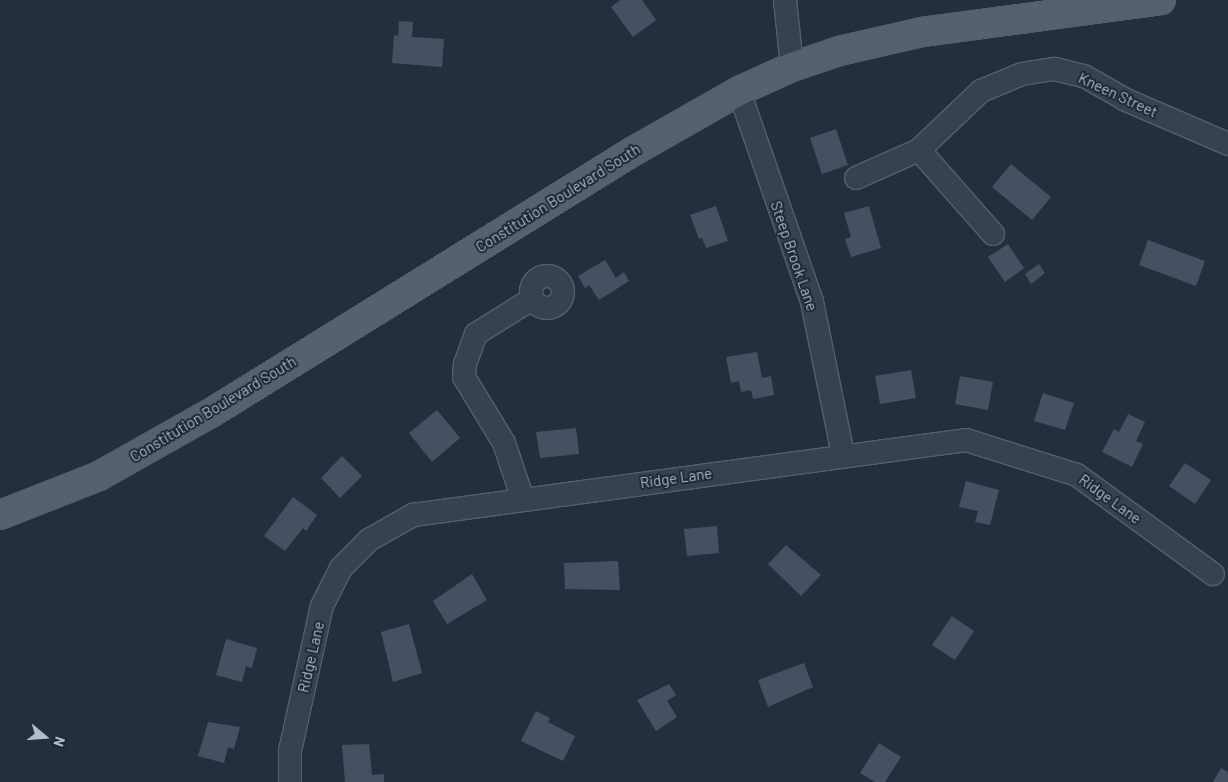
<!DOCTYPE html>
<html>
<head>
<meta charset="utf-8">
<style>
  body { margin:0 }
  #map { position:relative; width:1228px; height:782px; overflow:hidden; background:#242f3e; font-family:Barlow,sans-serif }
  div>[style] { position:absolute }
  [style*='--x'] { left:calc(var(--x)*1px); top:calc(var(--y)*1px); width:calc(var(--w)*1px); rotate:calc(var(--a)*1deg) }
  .building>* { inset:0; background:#455162 }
  .roads { filter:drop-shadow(1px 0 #565f6c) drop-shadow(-1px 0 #565f6c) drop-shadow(0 1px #565f6c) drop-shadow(0 -1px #565f6c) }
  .minor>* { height:22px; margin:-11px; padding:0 11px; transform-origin:11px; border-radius:11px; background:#38414e }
  .minor>.ring { margin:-11px; padding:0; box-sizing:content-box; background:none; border:22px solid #38414e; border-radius:50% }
  .major>* { height:28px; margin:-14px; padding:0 14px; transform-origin:14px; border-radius:14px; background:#56606e }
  span { translate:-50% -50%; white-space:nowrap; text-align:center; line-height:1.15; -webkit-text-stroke:4px #1d2633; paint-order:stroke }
  .street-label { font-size:15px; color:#b4bcc9 }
  .north { position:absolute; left:20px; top:712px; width:50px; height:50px; -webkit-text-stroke:4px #1d2633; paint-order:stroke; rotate:108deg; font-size:14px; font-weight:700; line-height:20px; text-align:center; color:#b4bcc9 }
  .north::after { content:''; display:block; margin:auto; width:18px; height:22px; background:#b4bcc9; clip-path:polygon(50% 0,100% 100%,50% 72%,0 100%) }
</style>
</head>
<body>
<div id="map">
  <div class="building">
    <i style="clip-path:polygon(620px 0,642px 0,656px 20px,633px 37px,611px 7px)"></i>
    <i style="clip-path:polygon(399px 21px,413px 22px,412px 37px,444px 39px,442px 67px,392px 63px,394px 35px,398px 36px)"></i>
    <i style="clip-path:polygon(836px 129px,848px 165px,822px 174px,810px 138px)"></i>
    <i style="clip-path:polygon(1011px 164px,1051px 197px,1032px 220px,992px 187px)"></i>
    <i style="clip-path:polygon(716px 206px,728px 241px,706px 248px,702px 238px,699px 239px,690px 215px)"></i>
    <i style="clip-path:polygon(869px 206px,881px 248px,851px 257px,845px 239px,851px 237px,844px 213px)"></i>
    <i style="clip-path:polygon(1148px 240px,1205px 261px,1196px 286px,1139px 265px)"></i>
    <i style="clip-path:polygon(1008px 244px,1024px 268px,1005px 282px,988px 257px)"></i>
    <i style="clip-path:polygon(605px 260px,616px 278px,624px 272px,629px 281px,599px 300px,589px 285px,585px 288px,578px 276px)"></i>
    <i style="clip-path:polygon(1039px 264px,1045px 273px,1031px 284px,1025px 274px)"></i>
    <i style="clip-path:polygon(757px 352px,762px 378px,771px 376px,774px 395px,753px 399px,751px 390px,741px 392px,739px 381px,731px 383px,726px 357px)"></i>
    <i style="clip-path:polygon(911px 370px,916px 398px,880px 404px,875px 376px)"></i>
    <i style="clip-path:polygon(960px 376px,993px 382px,988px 410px,955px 404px)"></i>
    <i style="clip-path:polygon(1043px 393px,1074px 403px,1065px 430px,1034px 421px)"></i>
    <i style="clip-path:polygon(437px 410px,460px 438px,432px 462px,409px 433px)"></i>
    <i style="clip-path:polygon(1128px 414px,1145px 422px,1136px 441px,1143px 444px,1132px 467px,1102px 452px,1114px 429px,1119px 432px)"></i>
    <i style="clip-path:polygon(576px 428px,579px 454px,540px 458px,536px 432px)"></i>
    <i style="clip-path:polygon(342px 456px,362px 476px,340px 498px,321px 478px)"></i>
    <i style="clip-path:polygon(1185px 463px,1211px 480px,1195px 504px,1169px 486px)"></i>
    <i style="clip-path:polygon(966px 481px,999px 490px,990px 525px,975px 522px,978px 511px,959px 507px)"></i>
    <i style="clip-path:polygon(293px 497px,317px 515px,306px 531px,303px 528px,285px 551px,264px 536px)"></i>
    <i style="clip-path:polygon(717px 526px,719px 553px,687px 556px,684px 529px)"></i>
    <i style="clip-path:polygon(786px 545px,821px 575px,801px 596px,768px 564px)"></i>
    <i style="clip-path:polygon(618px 561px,620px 590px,565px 589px,564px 563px)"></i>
    <i style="clip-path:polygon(472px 574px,487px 600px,447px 624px,433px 601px)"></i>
    <i style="clip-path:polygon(952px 616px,974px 631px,955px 660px,932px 645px)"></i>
    <i style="clip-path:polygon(409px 624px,422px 673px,393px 682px,381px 632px)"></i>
    <i style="clip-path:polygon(226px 639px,257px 648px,252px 668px,246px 666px,242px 682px,216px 675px)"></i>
    <i style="clip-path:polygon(804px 663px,813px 687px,768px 707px,758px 680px)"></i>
    <i style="clip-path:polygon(669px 684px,676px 695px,667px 701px,677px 717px,656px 731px,637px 700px)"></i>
    <i style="clip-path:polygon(536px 711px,550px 718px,548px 722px,575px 736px,563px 761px,521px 741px)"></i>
    <i style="clip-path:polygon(208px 722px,240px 727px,234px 749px,228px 747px,224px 763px,198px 756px)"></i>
    <i style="clip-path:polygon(879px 743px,901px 757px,885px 782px,875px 782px,860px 773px)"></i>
    <i style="clip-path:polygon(369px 744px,372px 775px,384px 774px,384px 782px,345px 782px,342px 745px)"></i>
    <i style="clip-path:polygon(1221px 768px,1228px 772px,1228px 782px,1213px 782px)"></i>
  </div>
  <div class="roads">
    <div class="minor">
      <i style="--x:785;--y:0;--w:67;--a:84"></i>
      <i style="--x:739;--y:91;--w:223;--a:70.9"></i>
      <i style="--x:812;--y:302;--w:156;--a:78.5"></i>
      <i style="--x:919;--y:150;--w:112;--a:48.6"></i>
      <i style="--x:856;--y:178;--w:69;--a:-24"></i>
      <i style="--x:919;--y:150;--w:86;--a:-43.6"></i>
      <i style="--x:981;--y:91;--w:44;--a:-22.5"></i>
      <i style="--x:1022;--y:74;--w:33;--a:-9"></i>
      <i style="--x:1055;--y:69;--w:30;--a:14"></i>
      <i style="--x:1084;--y:76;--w:48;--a:29.7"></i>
      <i style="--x:1126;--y:100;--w:111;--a:23.3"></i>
      <i class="ring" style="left:531px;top:276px;width:10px;height:10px"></i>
      <i style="--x:523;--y:500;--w:60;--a:-108.4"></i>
      <i style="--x:504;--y:443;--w:77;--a:-121.2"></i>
      <i style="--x:464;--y:377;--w:13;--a:-86"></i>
      <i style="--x:465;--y:364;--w:32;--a:-70"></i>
      <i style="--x:476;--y:334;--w:66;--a:-32"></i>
      <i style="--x:290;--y:782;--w:31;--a:-90"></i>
      <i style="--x:290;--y:751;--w:148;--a:-77.6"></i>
      <i style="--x:322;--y:606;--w:42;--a:-63.4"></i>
      <i style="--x:341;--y:568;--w:40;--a:-45"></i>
      <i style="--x:369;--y:540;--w:51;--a:-29.6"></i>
      <i style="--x:413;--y:515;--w:558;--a:-7.72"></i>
      <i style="--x:966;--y:440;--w:116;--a:17.5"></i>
      <i style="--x:1077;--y:475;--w:168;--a:36.1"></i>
    </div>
    <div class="major">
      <i style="--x:0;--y:515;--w:106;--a:-21.5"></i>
      <i style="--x:99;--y:476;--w:129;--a:-29.4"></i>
      <i style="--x:211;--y:413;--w:495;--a:-31.8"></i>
      <i style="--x:632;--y:152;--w:123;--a:-29.7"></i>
      <i style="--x:739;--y:91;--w:58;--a:-24.4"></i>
      <i style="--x:792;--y:67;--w:50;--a:-18.8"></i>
      <i style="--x:839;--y:51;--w:85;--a:-12.9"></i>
      <i style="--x:922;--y:32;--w:241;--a:-7.6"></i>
    </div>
  </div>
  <div class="street-label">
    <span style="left:1118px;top:95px;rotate:25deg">Kneen Street</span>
    <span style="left:558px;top:198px;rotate:-32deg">Constitution Boulevard South</span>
    <span style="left:794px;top:256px;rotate:71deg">Steep Brook Lane</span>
    <span style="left:213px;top:409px;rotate:-31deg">Constitution Boulevard South</span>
    <span style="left:676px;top:478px;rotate:-8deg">Ridge Lane</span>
    <span style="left:1110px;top:499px;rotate:36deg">Ridge Lane</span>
    <span style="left:311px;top:657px;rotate:-77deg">Ridge Lane</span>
  </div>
  <div class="north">N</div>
</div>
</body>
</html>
